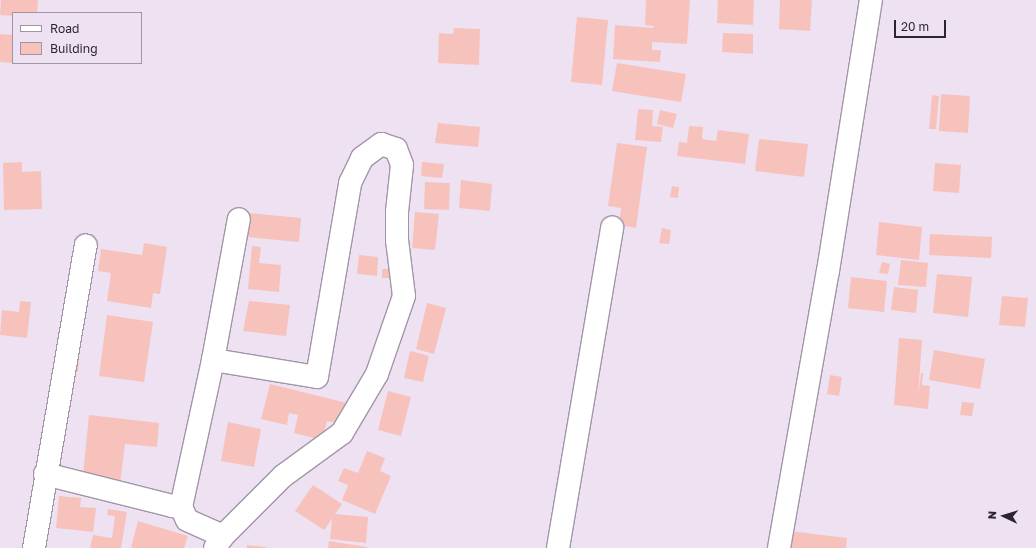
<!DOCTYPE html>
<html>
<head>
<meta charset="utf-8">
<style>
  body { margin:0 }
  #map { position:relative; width:1036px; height:548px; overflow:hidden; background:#eee1f2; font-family:"Golos Text",sans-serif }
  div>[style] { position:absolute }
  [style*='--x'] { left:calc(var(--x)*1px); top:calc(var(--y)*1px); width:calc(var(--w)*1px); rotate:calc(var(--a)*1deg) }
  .building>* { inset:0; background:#f7c2bb }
  .roads { filter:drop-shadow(1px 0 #a296a6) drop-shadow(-1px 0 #a296a6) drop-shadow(0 1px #a296a6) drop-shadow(0 -1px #a296a6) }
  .minor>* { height:22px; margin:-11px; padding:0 11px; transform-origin:11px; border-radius:11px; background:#fff }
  span { translate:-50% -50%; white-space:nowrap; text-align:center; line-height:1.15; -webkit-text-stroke:3px #eee1f2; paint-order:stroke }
  .legend { position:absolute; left:12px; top:12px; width:130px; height:52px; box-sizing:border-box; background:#eee1f2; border:1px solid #a096a3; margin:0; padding:5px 7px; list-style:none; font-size:12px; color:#2b262d }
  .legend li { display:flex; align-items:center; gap:8px; height:20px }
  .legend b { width:20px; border:1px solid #a096a3 }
  .north { position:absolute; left:984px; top:496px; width:40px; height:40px; -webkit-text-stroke:3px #eee1f2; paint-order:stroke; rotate:274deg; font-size:11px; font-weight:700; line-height:16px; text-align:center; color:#2b262d }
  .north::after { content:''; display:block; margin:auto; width:14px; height:18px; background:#2b262d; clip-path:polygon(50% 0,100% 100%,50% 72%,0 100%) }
  .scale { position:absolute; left:894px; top:20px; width:52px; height:18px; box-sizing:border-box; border:2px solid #2b262d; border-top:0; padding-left:5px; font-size:12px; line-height:14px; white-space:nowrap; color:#2b262d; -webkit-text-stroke:3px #eee1f2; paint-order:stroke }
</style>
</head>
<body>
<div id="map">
  <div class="building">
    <i style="clip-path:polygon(1px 0,38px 0,37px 13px,13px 13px,13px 16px,0 15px)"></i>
    <i style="clip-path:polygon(646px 0,690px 0,687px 44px,652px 42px,652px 50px,661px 50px,660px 62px,613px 59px,615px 25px,653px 28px,654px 26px,645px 25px)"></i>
    <i style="clip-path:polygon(718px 0,754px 0,753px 25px,717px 23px)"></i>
    <i style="clip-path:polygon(780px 0,812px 0,810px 31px,779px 29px)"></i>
    <i style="clip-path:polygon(577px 17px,608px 20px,602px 85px,571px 82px)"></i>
    <i style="clip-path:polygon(454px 28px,480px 29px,479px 65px,438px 63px,439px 33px,453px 34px)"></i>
    <i style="clip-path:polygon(723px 33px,753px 34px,753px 54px,722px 52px)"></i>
    <i style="clip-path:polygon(0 34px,13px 35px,13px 63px,0 62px)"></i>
    <i style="clip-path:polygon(617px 63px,686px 74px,681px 102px,612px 91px)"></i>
    <i style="clip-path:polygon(941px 94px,970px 96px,968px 133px,939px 131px)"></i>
    <i style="clip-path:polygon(932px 95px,939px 96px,936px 129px,929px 129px)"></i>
    <i style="clip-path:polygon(638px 109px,653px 110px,652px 126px,663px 127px,661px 142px,635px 140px)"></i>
    <i style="clip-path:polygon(660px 110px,677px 114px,673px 128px,657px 124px)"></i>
    <i style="clip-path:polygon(438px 123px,480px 127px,478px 147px,435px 143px)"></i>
    <i style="clip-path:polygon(689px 126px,703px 127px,702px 139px,716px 141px,718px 130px,749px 134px,745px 164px,677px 156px,679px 142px,687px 143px)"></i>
    <i style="clip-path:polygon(759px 139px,808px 144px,804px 177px,755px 171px)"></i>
    <i style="clip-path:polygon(617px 143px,647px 147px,636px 228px,619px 225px,621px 208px,608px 206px)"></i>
    <i style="clip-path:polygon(22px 162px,22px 172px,41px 171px,42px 209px,4px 210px,3px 163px)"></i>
    <i style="clip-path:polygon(422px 162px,444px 164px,442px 178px,421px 176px)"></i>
    <i style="clip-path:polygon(935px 163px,961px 165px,959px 193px,933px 191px)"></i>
    <i style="clip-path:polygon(461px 180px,492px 184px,490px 211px,459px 208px)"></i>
    <i style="clip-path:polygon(425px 182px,450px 183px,449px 210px,424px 209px)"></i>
    <i style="clip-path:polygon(672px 186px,679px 187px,678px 198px,670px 197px)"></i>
    <i style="clip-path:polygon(415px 212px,439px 214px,435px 250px,412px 248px)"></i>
    <i style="clip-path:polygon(249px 213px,301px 218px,299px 242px,247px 237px)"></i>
    <i style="clip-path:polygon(879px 222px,922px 227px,919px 260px,876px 255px)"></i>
    <i style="clip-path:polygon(662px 228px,671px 230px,669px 244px,659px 243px)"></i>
    <i style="clip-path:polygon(930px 234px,992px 237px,991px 258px,929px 255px)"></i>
    <i style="clip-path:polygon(144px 243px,167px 247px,160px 294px,153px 293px,151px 308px,107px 301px,111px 273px,98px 271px,101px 249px,142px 255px)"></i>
    <i style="clip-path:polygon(252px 246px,261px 247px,259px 263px,281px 265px,279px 292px,248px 289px)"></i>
    <i style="clip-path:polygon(359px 255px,378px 257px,377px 276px,357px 274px)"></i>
    <i style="clip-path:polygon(901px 260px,928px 263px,926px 287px,898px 285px)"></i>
    <i style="clip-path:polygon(882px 262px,890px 264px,888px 274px,879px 273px)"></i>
    <i style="clip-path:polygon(382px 269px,393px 269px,393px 278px,382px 278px)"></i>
    <i style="clip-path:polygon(937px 274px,972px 277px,968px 317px,933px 313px)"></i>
    <i style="clip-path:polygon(851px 277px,887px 281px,884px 312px,848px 308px)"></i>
    <i style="clip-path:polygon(894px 287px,918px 290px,916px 313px,891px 310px)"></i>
    <i style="clip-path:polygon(1002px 296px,1028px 298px,1025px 327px,999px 325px)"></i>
    <i style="clip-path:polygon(20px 301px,31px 302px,27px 338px,0 335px,2px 310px,19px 312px)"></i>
    <i style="clip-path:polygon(249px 301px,290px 305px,286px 336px,243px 331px)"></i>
    <i style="clip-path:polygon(427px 303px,446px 308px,434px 354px,416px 349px)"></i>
    <i style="clip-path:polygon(107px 315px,153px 322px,144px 382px,99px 376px)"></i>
    <i style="clip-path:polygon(899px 338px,922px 340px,918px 397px,921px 373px,923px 373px,922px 385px,930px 386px,928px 409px,894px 405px)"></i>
    <i style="clip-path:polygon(934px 350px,985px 359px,980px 389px,929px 380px)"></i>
    <i style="clip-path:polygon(410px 351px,429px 356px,423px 382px,404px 378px)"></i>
    <i style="clip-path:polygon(73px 360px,79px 360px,78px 372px,72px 371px)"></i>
    <i style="clip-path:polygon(830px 375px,842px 377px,839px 396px,827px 394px)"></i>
    <i style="clip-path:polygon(270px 384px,347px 403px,342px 424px,327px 421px,322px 440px,294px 433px,298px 415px,289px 413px,287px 425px,261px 419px)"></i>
    <i style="clip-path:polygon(388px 391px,411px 397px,401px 436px,378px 430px)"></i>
    <i style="clip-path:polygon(962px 402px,974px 403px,972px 416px,960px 415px)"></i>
    <i style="clip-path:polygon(89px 415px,159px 423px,157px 447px,125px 444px,120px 484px,83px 475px)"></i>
    <i style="clip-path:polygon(228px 422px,261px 429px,254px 467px,221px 461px)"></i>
    <i style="clip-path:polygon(367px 451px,385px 458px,380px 471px,391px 476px,375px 514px,342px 500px,348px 485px,338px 481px,344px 468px,358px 473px)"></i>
    <i style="clip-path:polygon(313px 485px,342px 504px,335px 514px,368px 517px,366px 543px,330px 539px,332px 519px,324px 530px,295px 511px)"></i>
    <i style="clip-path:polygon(59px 496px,81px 498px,80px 507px,96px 508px,93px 532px,56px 528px)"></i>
    <i style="clip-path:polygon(108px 509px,127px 512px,121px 548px,90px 548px,93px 535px,112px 538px,115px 516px,107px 515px)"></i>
    <i style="clip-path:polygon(138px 521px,188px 536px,184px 548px,131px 548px)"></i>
    <i style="clip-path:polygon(789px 531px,847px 538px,846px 548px,787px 548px)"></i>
    <i style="clip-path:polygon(329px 541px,367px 547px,367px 548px,328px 548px)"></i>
    <i style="clip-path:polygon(247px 545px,266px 547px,266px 548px,247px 548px)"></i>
  </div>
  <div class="roads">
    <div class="minor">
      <i style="--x:213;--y:360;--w:105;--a:9.3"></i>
      <i style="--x:317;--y:377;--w:197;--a:-80.3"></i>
      <i style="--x:350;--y:183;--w:28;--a:-64"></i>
      <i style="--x:362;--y:158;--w:24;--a:-36"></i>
      <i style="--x:381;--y:144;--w:16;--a:18"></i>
      <i style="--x:396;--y:149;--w:17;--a:69"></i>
      <i style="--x:402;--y:165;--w:47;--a:96.1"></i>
      <i style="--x:397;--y:212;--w:28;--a:90"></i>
      <i style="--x:397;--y:240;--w:56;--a:82.9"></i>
      <i style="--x:404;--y:296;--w:83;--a:109.1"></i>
      <i style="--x:377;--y:374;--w:69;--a:120.7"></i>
      <i style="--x:342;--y:433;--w:73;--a:143.9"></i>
      <i style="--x:283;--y:476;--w:85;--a:135"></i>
      <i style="--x:223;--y:536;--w:14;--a:124"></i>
      <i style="--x:45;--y:474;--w:131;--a:14.1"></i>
      <i style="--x:172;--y:506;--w:9;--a:6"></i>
      <i style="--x:181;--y:507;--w:150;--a:-77.7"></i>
      <i style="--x:213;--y:360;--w:143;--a:-79.6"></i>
      <i style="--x:181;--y:507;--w:14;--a:65"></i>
      <i style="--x:187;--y:520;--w:39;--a:24"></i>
      <i style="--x:34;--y:548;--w:307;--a:-80.3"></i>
      <i style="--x:558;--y:548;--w:325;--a:-80.4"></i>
      <i style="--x:779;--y:548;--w:281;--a:-80"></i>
      <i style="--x:828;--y:271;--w:274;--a:-81"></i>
    </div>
  </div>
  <ul class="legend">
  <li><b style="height:5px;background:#fff"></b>Road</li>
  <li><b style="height:11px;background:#f7c2bb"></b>Building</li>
  </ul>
  <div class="north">N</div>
  <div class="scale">20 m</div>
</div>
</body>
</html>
